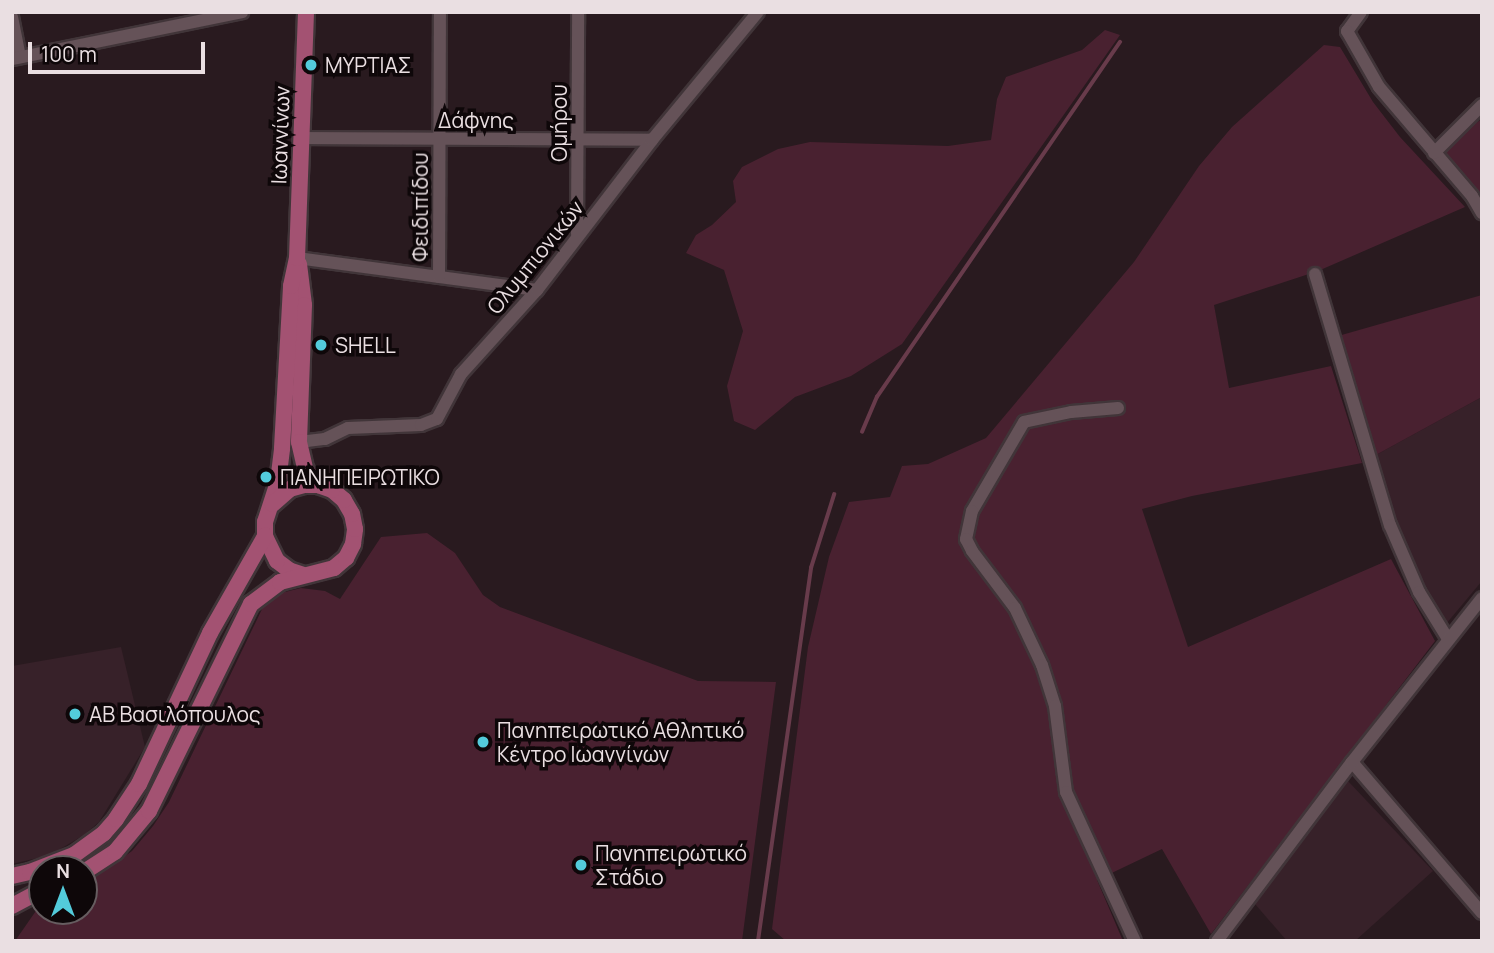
<!DOCTYPE html>
<html>
<head>
<meta charset="utf-8">
<style>
  body { margin:0 }
  #map { position:relative; width:1494px; height:953px; overflow:hidden; background:#291a1f; font-family:Manrope,sans-serif }
  div>[style] { position:absolute }
  [style*='--x'] { left:calc(var(--x)*1px); top:calc(var(--y)*1px); width:calc(var(--w)*1px); rotate:calc(var(--a)*1deg) }
  .built>* { inset:0; background:#372129 }
  .green>* { inset:0; background:#492130 }
  .stream>* { height:3.5px; margin:-1.75px; padding:0 1.75px; transform-origin:1.75px; border-radius:1.75px; background:#683b4b }
  .roads { filter:drop-shadow(2px 0 #413539) drop-shadow(-2px 0 #413539) drop-shadow(0 2px #413539) drop-shadow(0 -2px #413539) }
  .minor>* { height:12px; margin:-6px; padding:0 6px; transform-origin:6px; border-radius:6px; background:#655258 }
  .major>* { height:16px; margin:-8px; padding:0 8px; transform-origin:8px; border-radius:8px; background:#a35272 }
  .dots>* { width:19px; height:19px; translate:-50% -50%; box-sizing:border-box; border:4px solid #0e0709; border-radius:50% }
  span { translate:-50% -50%; white-space:nowrap; text-align:center; line-height:1.15; -webkit-text-stroke:7px #0e0709; paint-order:stroke }
  .poi-label { font-size:21px; color:#eadfe2 }
  .left { translate:0 -50%; text-align:left }
  .street-label { font-size:21px; color:#eadfe2 }
  .frame { position:absolute; inset:0; border:14px solid #eadfe2; pointer-events:none }
  .north { position:absolute; left:28px; top:855px; width:70px; height:70px; box-sizing:border-box; background:#0e0709; border:2px solid #665d60; border-radius:50%; rotate:0deg; font-size:19px; font-weight:700; line-height:28px; text-align:center; color:#eadfe2 }
  .north::after { content:''; display:block; margin:auto; width:24px; height:32px; background:#53cbdb; clip-path:polygon(50% 0,100% 100%,50% 72%,0 100%) }
  .scale { position:absolute; left:28px; top:42px; width:177px; height:32px; box-sizing:border-box; border:4px solid #eadfe2; border-top:0; padding-left:9px; font-size:21px; line-height:24px; white-space:nowrap; color:#eadfe2; -webkit-text-stroke:5px #0e0709; paint-order:stroke }
</style>
</head>
<body>
<div id="map">
  <div class="built">
    <i style="clip-path:polygon(1480px 398px,1482px 581px,1446px 624px,1419px 583px,1390px 512px,1374px 456px)"></i>
    <i style="clip-path:polygon(121px 647px,145px 747px,99px 822px,84px 835px,50px 855px,12px 864px,12px 666px)"></i>
    <i style="clip-path:polygon(1348px 781px,1433px 871px,1355px 941px,1287px 941px,1255px 904px)"></i>
  </div>
  <div class="green">
    <i style="clip-path:polygon(1105px 30px,1120px 35px,902px 344px,851px 376px,795px 397px,755px 430px,734px 421px,727px 386px,743px 331px,724px 270px,686px 253px,696px 235px,712px 225px,736px 202px,733px 181px,742px 167px,778px 149px,810px 142px,948px 146px,991px 140px,997px 99px,1006px 77px,1082px 50px)"></i>
    <i style="clip-path:polygon(1324px 45px,1340px 47px,1373px 102px,1400px 137px,1465px 207px,1318px 271px,1214px 305px,1229px 388px,1331px 366px,1362px 463px,1192px 496px,1142px 509px,1188px 647px,1391px 559px,1435px 641px,1211px 934px,1162px 849px,1097px 880px,1123px 941px,786px 941px,772px 929px,808px 647px,829px 557px,849px 502px,890px 497px,902px 466px,928px 464px,986px 438px,1134px 262px,1199px 166px,1232px 127px)"></i>
    <i style="clip-path:polygon(1482px 119px,1482px 202px,1447px 159px,1447px 150px,1468px 128px)"></i>
    <i style="clip-path:polygon(1482px 295px,1480px 398px,1374px 456px,1338px 336px)"></i>
    <i style="clip-path:polygon(427px 533px,455px 553px,483px 595px,500px 607px,698px 681px,776px 682px,742px 941px,15px 941px,40px 905px,42px 911px,84px 911px,84px 885px,132px 851px,153px 826px,169px 802px,264px 605px,281px 593px,301px 588px,325px 591px,340px 599px,381px 537px)"></i>
  </div>
  <div class="stream">
    <i style="--x:862;--y:432;--w:38;--a:-67"></i>
    <i style="--x:877;--y:397;--w:430;--a:-55.6"></i>
    <i style="--x:758;--y:941;--w:377;--a:-81.9"></i>
    <i style="--x:811;--y:568;--w:77;--a:-72.5"></i>
  </div>
  <div class="roads">
    <div class="minor">
      <i style="--x:1361;--y:12;--w:24;--a:126"></i>
      <i style="--x:1347;--y:31;--w:64;--a:60.3"></i>
      <i style="--x:1379;--y:87;--w:143;--a:49.5"></i>
      <i style="--x:1472;--y:196;--w:20;--a:60"></i>
      <i style="--x:12;--y:17;--w:41;--a:78.7"></i>
      <i style="--x:12;--y:59;--w:235;--a:-11.5"></i>
      <i style="--x:300;--y:138;--w:352;--a:0.3"></i>
      <i style="--x:1434;--y:153;--w:68;--a:-45"></i>
      <i style="--x:577;--y:234;--w:222;--a:-89.7"></i>
      <i style="--x:297;--y:258;--w:242;--a:7.6"></i>
      <i style="--x:1315;--y:274;--w:262;--a:73.4"></i>
      <i style="--x:1390;--y:525;--w:73;--a:66.6"></i>
      <i style="--x:1419;--y:592;--w:55;--a:58.3"></i>
      <i style="--x:439;--y:277;--w:265;--a:-89.8"></i>
      <i style="--x:1118;--y:408;--w:47;--a:175.1"></i>
      <i style="--x:1071;--y:412;--w:48;--a:168"></i>
      <i style="--x:1024;--y:422;--w:103;--a:120.3"></i>
      <i style="--x:972;--y:511;--w:29;--a:102"></i>
      <i style="--x:966;--y:539;--w:13;--a:63"></i>
      <i style="--x:972;--y:551;--w:71;--a:53"></i>
      <i style="--x:1015;--y:608;--w:63;--a:64.7"></i>
      <i style="--x:1042;--y:665;--w:43;--a:72.4"></i>
      <i style="--x:1055;--y:706;--w:87;--a:82.7"></i>
      <i style="--x:1066;--y:792;--w:164;--a:65.2"></i>
      <i style="--x:299;--y:442;--w:26;--a:-7"></i>
      <i style="--x:325;--y:439;--w:25;--a:-26"></i>
      <i style="--x:348;--y:428;--w:73;--a:-2.4"></i>
      <i style="--x:421;--y:425;--w:17;--a:-21"></i>
      <i style="--x:437;--y:419;--w:51;--a:-61.9"></i>
      <i style="--x:461;--y:374;--w:113;--a:-47.9"></i>
      <i style="--x:537;--y:290;--w:189;--a:-52.5"></i>
      <i style="--x:652;--y:140;--w:166;--a:-50.4"></i>
      <i style="--x:1352;--y:762;--w:199;--a:49.3"></i>
      <i style="--x:1217;--y:941;--w:224;--a:-53"></i>
      <i style="--x:1352;--y:762;--w:209;--a:-51.6"></i>
    </div>
    <div class="major">
      <i style="--x:299;--y:264;--w:41;--a:83"></i>
      <i style="--x:304;--y:305;--w:137;--a:92.1"></i>
      <i style="--x:299;--y:442;--w:28;--a:77"></i>
      <i style="--x:305;--y:469;--w:21;--a:51"></i>
      <i style="--x:304;--y:575;--w:16;--a:-162"></i>
      <i style="--x:289;--y:570;--w:15;--a:-143"></i>
      <i style="--x:277;--y:561;--w:28;--a:-116"></i>
      <i style="--x:265;--y:536;--w:14;--a:-90"></i>
      <i style="--x:265;--y:522;--w:42;--a:-72"></i>
      <i style="--x:278;--y:482;--w:34;--a:-83"></i>
      <i style="--x:282;--y:448;--w:162;--a:-86.8"></i>
      <i style="--x:291;--y:286;--w:29;--a:-78"></i>
      <i style="--x:297;--y:258;--w:246;--a:-87.9"></i>
      <i style="--x:84;--y:872;--w:37;--a:-33"></i>
      <i style="--x:115;--y:852;--w:53;--a:-50.3"></i>
      <i style="--x:149;--y:811;--w:231;--a:-63.8"></i>
      <i style="--x:251;--y:604;--w:36;--a:-37"></i>
      <i style="--x:280;--y:582;--w:56;--a:-14.5"></i>
      <i style="--x:334;--y:568;--w:16;--a:-40"></i>
      <i style="--x:346;--y:558;--w:16;--a:-63"></i>
      <i style="--x:353;--y:544;--w:15;--a:-82"></i>
      <i style="--x:355;--y:529;--w:15;--a:-101"></i>
      <i style="--x:352;--y:514;--w:16;--a:-120"></i>
      <i style="--x:344;--y:500;--w:16;--a:-140"></i>
      <i style="--x:332;--y:490;--w:15;--a:-160"></i>
      <i style="--x:318;--y:485;--w:14;--a:180"></i>
      <i style="--x:304;--y:485;--w:15;--a:164"></i>
      <i style="--x:290;--y:489;--w:23;--a:139"></i>
      <i style="--x:12;--y:876;--w:18;--a:-13"></i>
      <i style="--x:30;--y:872;--w:47;--a:-21.1"></i>
      <i style="--x:74;--y:855;--w:37;--a:-36"></i>
      <i style="--x:104;--y:833;--w:18;--a:-49"></i>
      <i style="--x:116;--y:819;--w:42;--a:-56.7"></i>
      <i style="--x:139;--y:784;--w:167;--a:-64.8"></i>
      <i style="--x:210;--y:633;--w:112;--a:-60.4"></i>
      <i style="--x:12;--y:906;--w:34;--a:-28"></i>
    </div>
  </div>
  <div class="dots">
    <i style="left:311px;top:65px;background:#53cbdb"></i>
    <i style="left:321px;top:345px;background:#53cbdb"></i>
    <i style="left:266px;top:477px;background:#53cbdb"></i>
    <i style="left:75px;top:714px;background:#53cbdb"></i>
    <i style="left:483px;top:742px;background:#53cbdb"></i>
    <i style="left:581px;top:865px;background:#53cbdb"></i>
  </div>
  <div class="poi-label">
    <span class="left" style="left:325px;top:65px">ΜΥΡΤΙΑΣ</span>
    <span class="left" style="left:335px;top:345px">SHELL</span>
    <span class="left" style="left:280px;top:477px">ΠΑΝΗΠΕΙΡΩΤΙΚΟ</span>
    <span class="left" style="left:89px;top:714px">ΑΒ Βασιλόπουλος</span>
    <span class="left" style="left:497px;top:742px">Πανηπειρωτικό Αθλητικό<br>Κέντρο Ιωαννίνων</span>
    <span class="left" style="left:595px;top:865px">Πανηπειρωτικό<br>Στάδιο</span>
  </div>
  <div class="street-label">
    <span style="left:476px;top:120px">Δάφνης</span>
    <span style="left:559px;top:123px;rotate:-90deg">Ομήρου</span>
    <span style="left:280px;top:135px;rotate:-88deg">Ιωαννίνων</span>
    <span style="left:420px;top:207px;rotate:-90deg">Φειδιπίδου</span>
    <span style="left:535px;top:257px;rotate:-51deg">Ολυμπιονικών</span>
  </div>
  <div class="frame"></div>
  <div class="north">N</div>
  <div class="scale">100 m</div>
</div>
</body>
</html>
